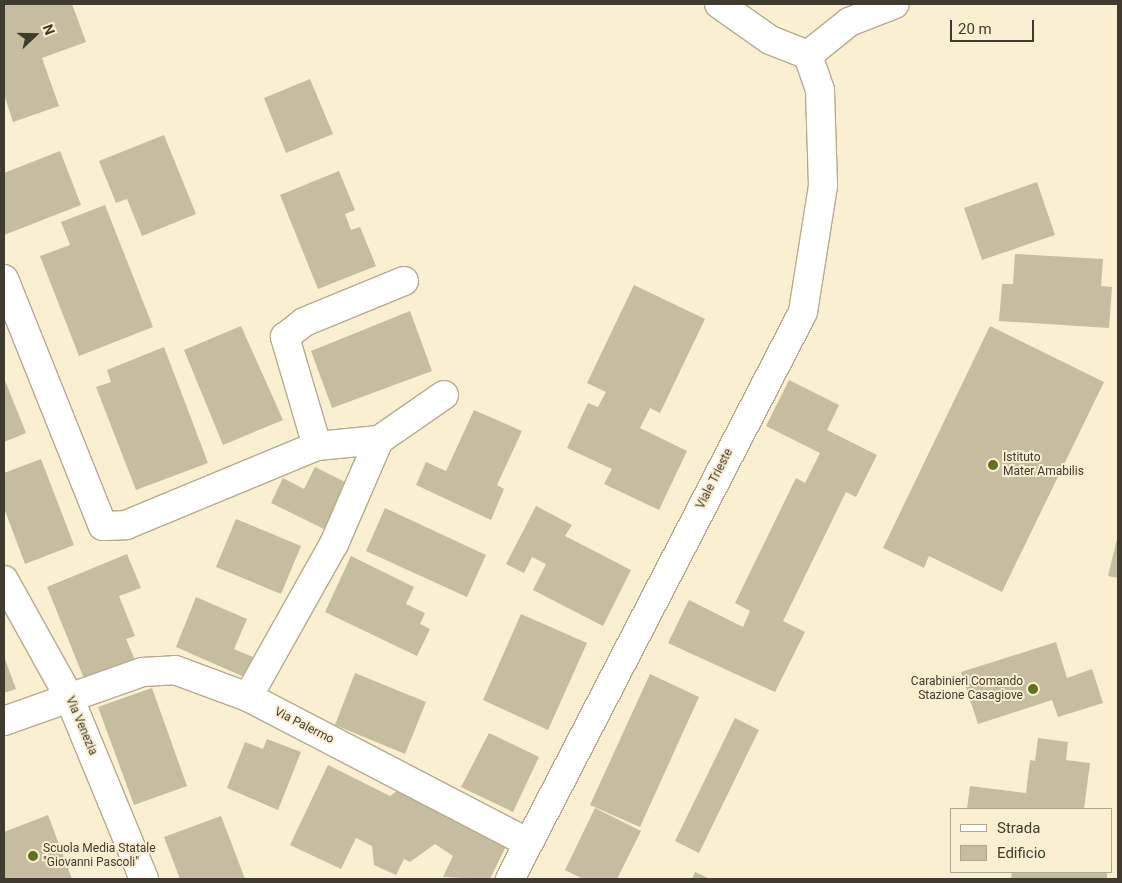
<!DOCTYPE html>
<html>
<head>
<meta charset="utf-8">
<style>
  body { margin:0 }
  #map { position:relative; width:1122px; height:883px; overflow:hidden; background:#faefd1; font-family:Roboto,sans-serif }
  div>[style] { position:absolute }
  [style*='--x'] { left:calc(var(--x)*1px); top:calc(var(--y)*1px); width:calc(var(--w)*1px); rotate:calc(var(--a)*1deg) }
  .building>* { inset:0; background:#c6bc9f }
  .roads { filter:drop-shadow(1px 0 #b5ab8e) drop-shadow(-1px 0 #b5ab8e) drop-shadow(0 1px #b5ab8e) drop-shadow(0 -1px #b5ab8e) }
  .minor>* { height:28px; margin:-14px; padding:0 14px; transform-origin:14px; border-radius:14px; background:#fff }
  .dots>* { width:14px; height:14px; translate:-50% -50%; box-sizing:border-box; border:2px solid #faefd1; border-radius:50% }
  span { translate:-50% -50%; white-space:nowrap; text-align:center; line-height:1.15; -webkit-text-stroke:4px #faefd1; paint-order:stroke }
  .poi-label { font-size:12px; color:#403b2f }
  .left { translate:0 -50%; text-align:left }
  .right { translate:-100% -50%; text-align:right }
  .street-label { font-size:12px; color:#403b2f }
  .frame { position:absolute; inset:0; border:5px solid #403b2f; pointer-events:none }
  .legend { position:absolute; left:950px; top:808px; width:162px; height:65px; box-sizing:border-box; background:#faefd1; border:1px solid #b0a790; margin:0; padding:6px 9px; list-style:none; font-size:15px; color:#403b2f }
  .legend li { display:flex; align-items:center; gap:10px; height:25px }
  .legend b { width:25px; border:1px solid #b0a790 }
  .north { position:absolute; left:10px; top:10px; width:50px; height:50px; -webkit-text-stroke:4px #faefd1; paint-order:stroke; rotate:69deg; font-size:14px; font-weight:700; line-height:20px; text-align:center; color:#403b2f }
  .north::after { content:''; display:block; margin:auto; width:18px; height:22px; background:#403b2f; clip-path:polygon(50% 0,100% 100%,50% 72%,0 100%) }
  .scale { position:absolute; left:950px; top:20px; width:84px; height:22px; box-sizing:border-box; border:2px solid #403b2f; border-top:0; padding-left:6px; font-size:15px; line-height:18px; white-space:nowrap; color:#403b2f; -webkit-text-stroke:4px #faefd1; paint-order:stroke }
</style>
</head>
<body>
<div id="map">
  <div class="building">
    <i style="clip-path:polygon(8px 4px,72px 4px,86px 42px,42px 58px,59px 106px,13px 122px,4px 94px,4px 5px)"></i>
    <i style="clip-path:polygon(310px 79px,333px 134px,286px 153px,264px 98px)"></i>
    <i style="clip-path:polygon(164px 135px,196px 214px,142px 236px,127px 199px,116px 203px,99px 161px)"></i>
    <i style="clip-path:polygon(60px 151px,81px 205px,4px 235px,4px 173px)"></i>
    <i style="clip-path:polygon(339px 171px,355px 210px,345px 214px,351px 230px,360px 227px,376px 266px,318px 289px,280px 195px)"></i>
    <i style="clip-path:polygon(1037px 182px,1055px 235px,982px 260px,964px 208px)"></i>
    <i style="clip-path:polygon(105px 205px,153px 327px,79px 356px,40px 256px,70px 245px,61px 222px)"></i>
    <i style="clip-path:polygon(1015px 254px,1103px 259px,1101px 286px,1112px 287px,1109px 328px,999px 321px,1002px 284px,1013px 284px)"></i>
    <i style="clip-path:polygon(634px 285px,705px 319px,660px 413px,650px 408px,640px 428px,687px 451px,659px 510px,604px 484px,612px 469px,567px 448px,588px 403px,598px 407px,606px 392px,587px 383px)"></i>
    <i style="clip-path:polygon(410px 311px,432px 371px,332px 408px,311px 351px)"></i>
    <i style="clip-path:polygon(241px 326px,283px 420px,223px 445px,184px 350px)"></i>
    <i style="clip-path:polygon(990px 326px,1104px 382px,1002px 592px,929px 556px,924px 568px,883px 548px)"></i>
    <i style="clip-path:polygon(164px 347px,208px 463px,136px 490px,96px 387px,111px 382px,107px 370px)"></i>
    <i style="clip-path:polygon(4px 378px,26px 433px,4px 442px)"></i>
    <i style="clip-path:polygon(789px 380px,839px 405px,827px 430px,877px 455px,856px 497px,846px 492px,783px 621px,805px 632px,775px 692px,668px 643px,689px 600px,743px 627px,750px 611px,735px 603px,796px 478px,805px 483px,820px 453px,766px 426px)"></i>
    <i style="clip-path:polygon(474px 410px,522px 431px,497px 485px,504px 489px,491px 520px,416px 485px,426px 462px,446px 471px)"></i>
    <i style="clip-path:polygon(41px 459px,74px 545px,25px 564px,4px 508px,4px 473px)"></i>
    <i style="clip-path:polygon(315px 467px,347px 483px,324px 529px,271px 503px,283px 478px,304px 489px)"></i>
    <i style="clip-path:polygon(536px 506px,572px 525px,565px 536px,631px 570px,603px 626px,533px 590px,546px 564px,532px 557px,524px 573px,506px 564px)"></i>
    <i style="clip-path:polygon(385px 508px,486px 555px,467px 597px,366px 551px)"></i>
    <i style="clip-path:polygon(236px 519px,301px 546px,281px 594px,216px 567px)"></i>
    <i style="clip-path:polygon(1118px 535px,1118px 578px,1108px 576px)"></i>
    <i style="clip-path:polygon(127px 554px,141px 588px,119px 596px,135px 636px,126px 639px,135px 660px,85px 681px,47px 587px)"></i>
    <i style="clip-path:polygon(351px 556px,414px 587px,406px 604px,425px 613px,420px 624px,430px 629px,417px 656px,325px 612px)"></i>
    <i style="clip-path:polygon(196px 597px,247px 619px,234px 649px,260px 660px,251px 680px,176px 647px)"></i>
    <i style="clip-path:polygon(521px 614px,587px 643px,548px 730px,483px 700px)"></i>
    <i style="clip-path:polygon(1056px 642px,1067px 678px,1092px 669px,1103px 703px,1058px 717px,1052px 700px,978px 724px,961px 672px)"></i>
    <i style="clip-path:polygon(4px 656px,16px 689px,4px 693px)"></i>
    <i style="clip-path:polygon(355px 673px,426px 702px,405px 754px,335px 725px)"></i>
    <i style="clip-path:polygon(650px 674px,699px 697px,640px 827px,590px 805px)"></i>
    <i style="clip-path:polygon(152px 688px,187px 786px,134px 805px,98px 707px)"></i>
    <i style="clip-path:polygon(735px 718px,759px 730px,699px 853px,675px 841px)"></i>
    <i style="clip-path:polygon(489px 733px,539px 757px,513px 812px,461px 787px)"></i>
    <i style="clip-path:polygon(1038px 738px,1068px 742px,1066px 760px,1090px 763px,1084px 809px,967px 809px,970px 786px,1026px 793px,1030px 760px,1035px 761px)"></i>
    <i style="clip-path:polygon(267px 739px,301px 752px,278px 810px,227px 788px,245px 742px,263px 749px)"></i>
    <i style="clip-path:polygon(328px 765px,390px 796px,399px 790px,508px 842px,490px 879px,443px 877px,453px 856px,435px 844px,410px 862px,404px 859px,396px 875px,374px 865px,372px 846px,356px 838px,341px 869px,290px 845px)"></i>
    <i style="clip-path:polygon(595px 808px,641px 831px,617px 879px,583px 879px,565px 870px)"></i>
    <i style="clip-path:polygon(48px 815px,72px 879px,4px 879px,4px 832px)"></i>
    <i style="clip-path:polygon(221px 816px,245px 879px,180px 879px,164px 837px)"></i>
    <i style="clip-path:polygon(695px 872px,710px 879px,692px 879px)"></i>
    <i style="clip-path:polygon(1012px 872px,1107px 872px,1107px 879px,1011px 879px)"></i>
  </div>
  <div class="roads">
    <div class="minor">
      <i style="--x:719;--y:4;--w:62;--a:35.2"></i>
      <i style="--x:770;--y:40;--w:41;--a:21.5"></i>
      <i style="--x:808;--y:55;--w:53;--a:-38.8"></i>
      <i style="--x:849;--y:22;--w:49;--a:-21.4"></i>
      <i style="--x:4;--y:279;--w:266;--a:68.2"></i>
      <i style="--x:103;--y:526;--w:23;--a:-2"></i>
      <i style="--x:126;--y:525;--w:207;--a:-22.5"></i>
      <i style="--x:317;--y:446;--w:62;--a:-5.5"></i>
      <i style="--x:379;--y:440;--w:79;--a:-34.7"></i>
      <i style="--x:317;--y:446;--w:114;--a:-106.4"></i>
      <i style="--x:285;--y:337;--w:24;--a:-38"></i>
      <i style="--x:304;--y:322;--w:108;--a:-22.3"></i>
      <i style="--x:4;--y:580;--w:134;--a:60.9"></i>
      <i style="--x:69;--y:697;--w:197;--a:67.6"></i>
      <i style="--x:248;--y:697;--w:176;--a:-60.7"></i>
      <i style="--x:334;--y:544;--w:113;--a:-66.6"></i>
      <i style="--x:4;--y:721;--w:146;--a:-19.5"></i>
      <i style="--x:142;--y:672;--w:33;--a:-3"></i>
      <i style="--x:175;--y:670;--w:78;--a:20.3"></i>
      <i style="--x:248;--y:697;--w:314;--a:27.5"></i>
      <i style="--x:510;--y:879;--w:638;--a:-62.67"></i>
      <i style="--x:803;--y:312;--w:128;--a:-81"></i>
      <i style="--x:823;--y:186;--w:96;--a:-91.8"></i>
      <i style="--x:820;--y:90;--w:37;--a:-109"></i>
    </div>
  </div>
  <div class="dots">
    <i style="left:993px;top:465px;background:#61711e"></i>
    <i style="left:1033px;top:689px;background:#61711e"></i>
    <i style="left:33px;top:856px;background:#61711e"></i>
  </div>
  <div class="poi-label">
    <span class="left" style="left:1003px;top:465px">Istituto<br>Mater Amabilis</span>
    <span class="right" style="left:1023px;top:689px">Carabinieri Comando<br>Stazione Casagiove</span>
    <span class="left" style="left:43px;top:856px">Scuola Media Statale<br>"Giovanni Pascoli"</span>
  </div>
  <div class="street-label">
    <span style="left:715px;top:479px;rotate:-63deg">Viale Trieste</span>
    <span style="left:81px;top:726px;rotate:67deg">Via Venezia</span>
    <span style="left:304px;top:726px;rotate:27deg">Via Palermo</span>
  </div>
  <div class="frame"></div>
  <ul class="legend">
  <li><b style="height:6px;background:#fff"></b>Strada</li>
  <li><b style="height:14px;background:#c6bc9f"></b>Edificio</li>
  </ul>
  <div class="north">N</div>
  <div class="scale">20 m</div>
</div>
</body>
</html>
